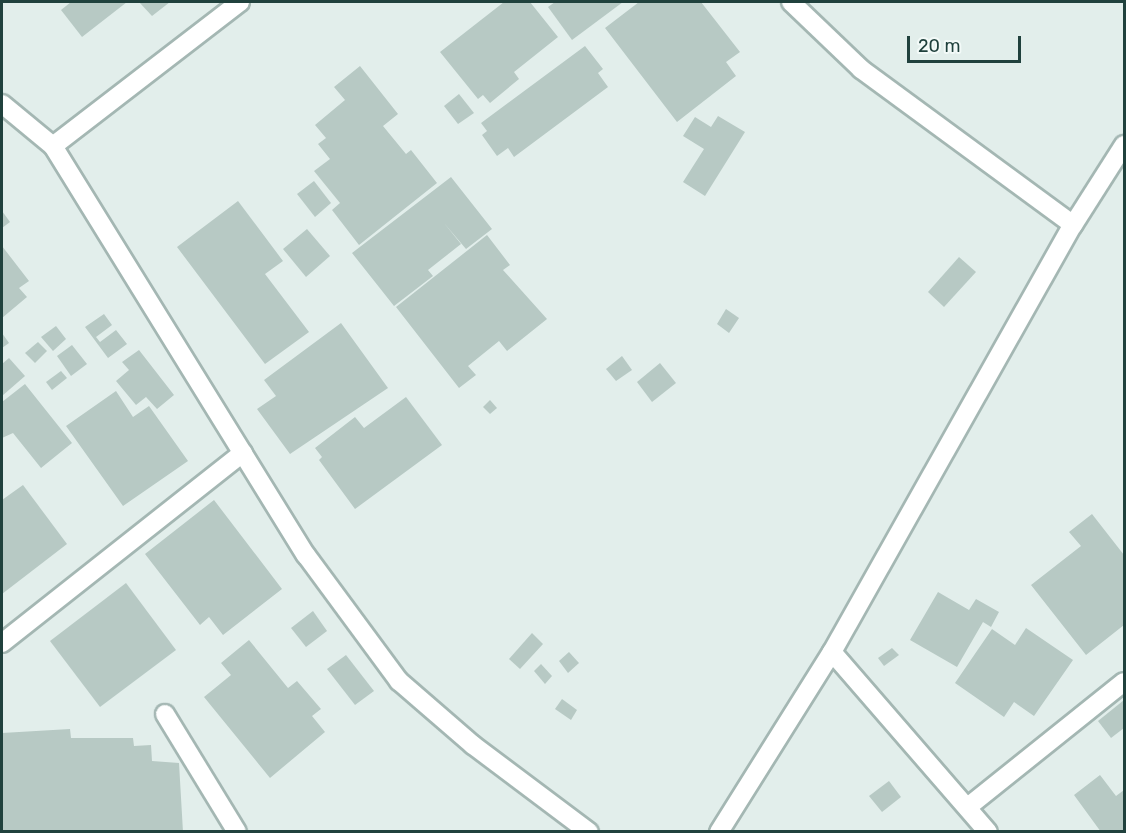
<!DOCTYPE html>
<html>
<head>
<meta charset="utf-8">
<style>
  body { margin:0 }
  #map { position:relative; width:1126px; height:833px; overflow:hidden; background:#e2eeeb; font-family:Rubik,sans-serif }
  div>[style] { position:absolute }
  .building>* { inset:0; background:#b7c9c4 }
  .roads { filter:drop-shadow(2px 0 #a4b7b3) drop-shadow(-2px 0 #a4b7b3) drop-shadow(0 2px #a4b7b3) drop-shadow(0 -2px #a4b7b3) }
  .minor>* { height:18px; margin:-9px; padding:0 9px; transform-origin:9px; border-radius:9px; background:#fff }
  span { translate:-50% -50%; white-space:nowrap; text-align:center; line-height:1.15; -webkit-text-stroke:6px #f3faf8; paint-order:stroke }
  .frame { position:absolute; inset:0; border:3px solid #20413d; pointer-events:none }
  .scale { position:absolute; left:907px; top:36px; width:114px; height:27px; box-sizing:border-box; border:3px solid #20413d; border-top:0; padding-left:8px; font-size:18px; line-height:21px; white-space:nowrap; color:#20413d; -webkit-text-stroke:4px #f3faf8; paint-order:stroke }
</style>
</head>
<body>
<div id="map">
  <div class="building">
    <div style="clip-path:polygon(71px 2px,127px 2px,82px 37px,61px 10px)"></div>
    <div style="clip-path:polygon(139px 2px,170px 2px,152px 16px)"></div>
    <div style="clip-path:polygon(504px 2px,530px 2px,558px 37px,514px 72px,519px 79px,490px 103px,483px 95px,478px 99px,440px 52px)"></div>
    <div style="clip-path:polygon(555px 2px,623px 2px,572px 40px,548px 7px)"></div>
    <div style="clip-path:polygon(639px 2px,701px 2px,740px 52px,726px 62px,736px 76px,677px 122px,605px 28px)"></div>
    <div style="clip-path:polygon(585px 46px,603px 69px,598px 73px,608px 87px,514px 157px,508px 148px,497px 156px,482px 135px,487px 131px,481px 123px)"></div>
    <div style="clip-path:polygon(360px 66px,398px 114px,383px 126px,406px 154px,411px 150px,437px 183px,359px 245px,332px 210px,340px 203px,314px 171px,330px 159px,318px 144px,326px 138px,315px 125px,345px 100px,334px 87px)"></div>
    <div style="clip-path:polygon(459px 94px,474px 113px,458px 124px,444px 106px)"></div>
    <div style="clip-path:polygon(718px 116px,745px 132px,705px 196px,683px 182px,704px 149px,683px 136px,695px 117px,711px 127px)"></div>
    <div style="clip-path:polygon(451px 177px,492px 229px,466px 249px,444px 223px,461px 244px,428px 270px,433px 276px,394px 306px,352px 253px)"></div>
    <div style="clip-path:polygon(314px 181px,331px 203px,315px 217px,297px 194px)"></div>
    <div style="clip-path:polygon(238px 201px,283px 261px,265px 274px,309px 332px,265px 364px,177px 247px)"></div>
    <div style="clip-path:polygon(2px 211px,10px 222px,2px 228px)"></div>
    <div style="clip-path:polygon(307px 229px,330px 256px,306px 277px,283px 249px)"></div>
    <div style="clip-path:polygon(487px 235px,510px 265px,503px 270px,547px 319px,507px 351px,499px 341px,468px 366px,476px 375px,459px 388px,396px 307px)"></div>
    <div style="clip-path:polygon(2px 246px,29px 281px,19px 288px,27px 297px,2px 318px)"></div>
    <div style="clip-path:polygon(959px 257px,976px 272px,944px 307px,928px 292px)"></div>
    <div style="clip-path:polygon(726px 309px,739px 318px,729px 333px,717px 324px)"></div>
    <div style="clip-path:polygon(104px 314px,112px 325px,96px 337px,100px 342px,116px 330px,127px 344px,108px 358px,85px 327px)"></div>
    <div style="clip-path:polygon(341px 323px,388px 388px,290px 454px,257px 409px,276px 396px,264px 380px)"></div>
    <div style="clip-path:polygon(56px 326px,66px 339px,53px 351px,41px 337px)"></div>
    <div style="clip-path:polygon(2px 333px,9px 343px,2px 348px)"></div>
    <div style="clip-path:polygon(38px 342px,47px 351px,35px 363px,25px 353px)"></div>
    <div style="clip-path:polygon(72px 345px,87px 364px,71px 376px,57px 356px)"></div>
    <div style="clip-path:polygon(139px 350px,174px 395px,157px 409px,146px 397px,136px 405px,116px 381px,129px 370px,122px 362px)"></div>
    <div style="clip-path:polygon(622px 356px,632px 370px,616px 381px,606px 369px)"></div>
    <div style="clip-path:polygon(9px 358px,25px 376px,2px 396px,2px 364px)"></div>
    <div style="clip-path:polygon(660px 363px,676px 383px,652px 402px,637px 382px)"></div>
    <div style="clip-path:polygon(61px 371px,67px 378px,52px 390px,46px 382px)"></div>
    <div style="clip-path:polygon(25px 384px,72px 443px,41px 468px,13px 433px,2px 438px,2px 402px)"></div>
    <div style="clip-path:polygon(116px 391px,133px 417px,149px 406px,188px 461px,123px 506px,66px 426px)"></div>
    <div style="clip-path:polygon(406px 397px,442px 445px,355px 509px,319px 460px,322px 457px,315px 448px,355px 417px,364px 428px)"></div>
    <div style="clip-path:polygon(490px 400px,497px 408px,490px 414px,483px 407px)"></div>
    <div style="clip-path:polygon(23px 485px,67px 544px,2px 594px,2px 500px)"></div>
    <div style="clip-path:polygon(214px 500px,282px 589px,223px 635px,209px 617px,200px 625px,145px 554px)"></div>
    <div style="clip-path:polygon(1092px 514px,1124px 555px,1124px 625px,1086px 655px,1031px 585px,1081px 546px,1069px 532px)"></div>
    <div style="clip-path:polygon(126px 583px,176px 650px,100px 707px,50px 641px)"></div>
    <div style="clip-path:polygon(938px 592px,969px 610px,976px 599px,999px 612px,991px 627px,983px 622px,957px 667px,910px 640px)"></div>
    <div style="clip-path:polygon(313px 611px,327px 631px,306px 647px,291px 628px)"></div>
    <div style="clip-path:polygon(1026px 628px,1073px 660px,1034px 716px,1014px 702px,1004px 717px,955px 683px,992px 629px,1015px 645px)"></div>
    <div style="clip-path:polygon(532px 633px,543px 644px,520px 669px,509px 659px)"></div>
    <div style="clip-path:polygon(249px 640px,288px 688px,297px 681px,321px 709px,312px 716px,325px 732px,270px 778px,204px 697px,231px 675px,221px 663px)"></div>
    <div style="clip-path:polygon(892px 648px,899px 655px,884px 666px,878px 658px)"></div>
    <div style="clip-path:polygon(569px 652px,579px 663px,568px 673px,559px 661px)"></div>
    <div style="clip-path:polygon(346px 655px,374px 691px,355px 705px,327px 669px)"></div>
    <div style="clip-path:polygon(541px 664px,552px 676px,545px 684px,534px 671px)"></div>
    <div style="clip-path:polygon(562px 699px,577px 710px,571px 720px,555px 709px)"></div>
    <div style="clip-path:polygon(1124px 700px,1124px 728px,1111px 738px,1098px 721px)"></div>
    <div style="clip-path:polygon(70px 729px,71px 738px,133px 738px,134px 746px,151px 745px,152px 761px,179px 763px,183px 832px,2px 832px,2px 733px)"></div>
    <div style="clip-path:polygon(1100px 775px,1116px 796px,1124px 790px,1124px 832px,1101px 832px,1074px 795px)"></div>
    <div style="clip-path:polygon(889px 781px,901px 797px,882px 812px,869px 796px)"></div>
  </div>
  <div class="roads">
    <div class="minor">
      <div style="left:791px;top:2px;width:97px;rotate:43.7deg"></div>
      <div style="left:861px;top:69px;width:263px;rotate:36.3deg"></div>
      <div style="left:2px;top:104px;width:66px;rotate:39.5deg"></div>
      <div style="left:53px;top:146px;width:481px;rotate:58.3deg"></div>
      <div style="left:306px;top:555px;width:157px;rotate:53.6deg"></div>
      <div style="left:399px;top:681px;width:98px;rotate:40.9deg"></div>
      <div style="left:473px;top:745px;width:145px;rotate:36.9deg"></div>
      <div style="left:53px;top:146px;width:236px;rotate:-37.6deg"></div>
      <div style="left:2px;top:643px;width:307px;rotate:-38.3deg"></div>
      <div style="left:832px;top:652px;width:238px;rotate:49.1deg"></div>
      <div style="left:165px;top:714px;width:138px;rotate:58.6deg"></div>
      <div style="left:969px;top:806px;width:198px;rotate:-38.7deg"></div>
      <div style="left:719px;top:832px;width:213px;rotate:-57.9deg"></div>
      <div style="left:832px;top:652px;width:490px;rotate:-60.6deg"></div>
      <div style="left:1073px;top:225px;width:95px;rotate:-57.5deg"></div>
    </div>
  </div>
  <div class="frame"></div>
  <div class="scale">20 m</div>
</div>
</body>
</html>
